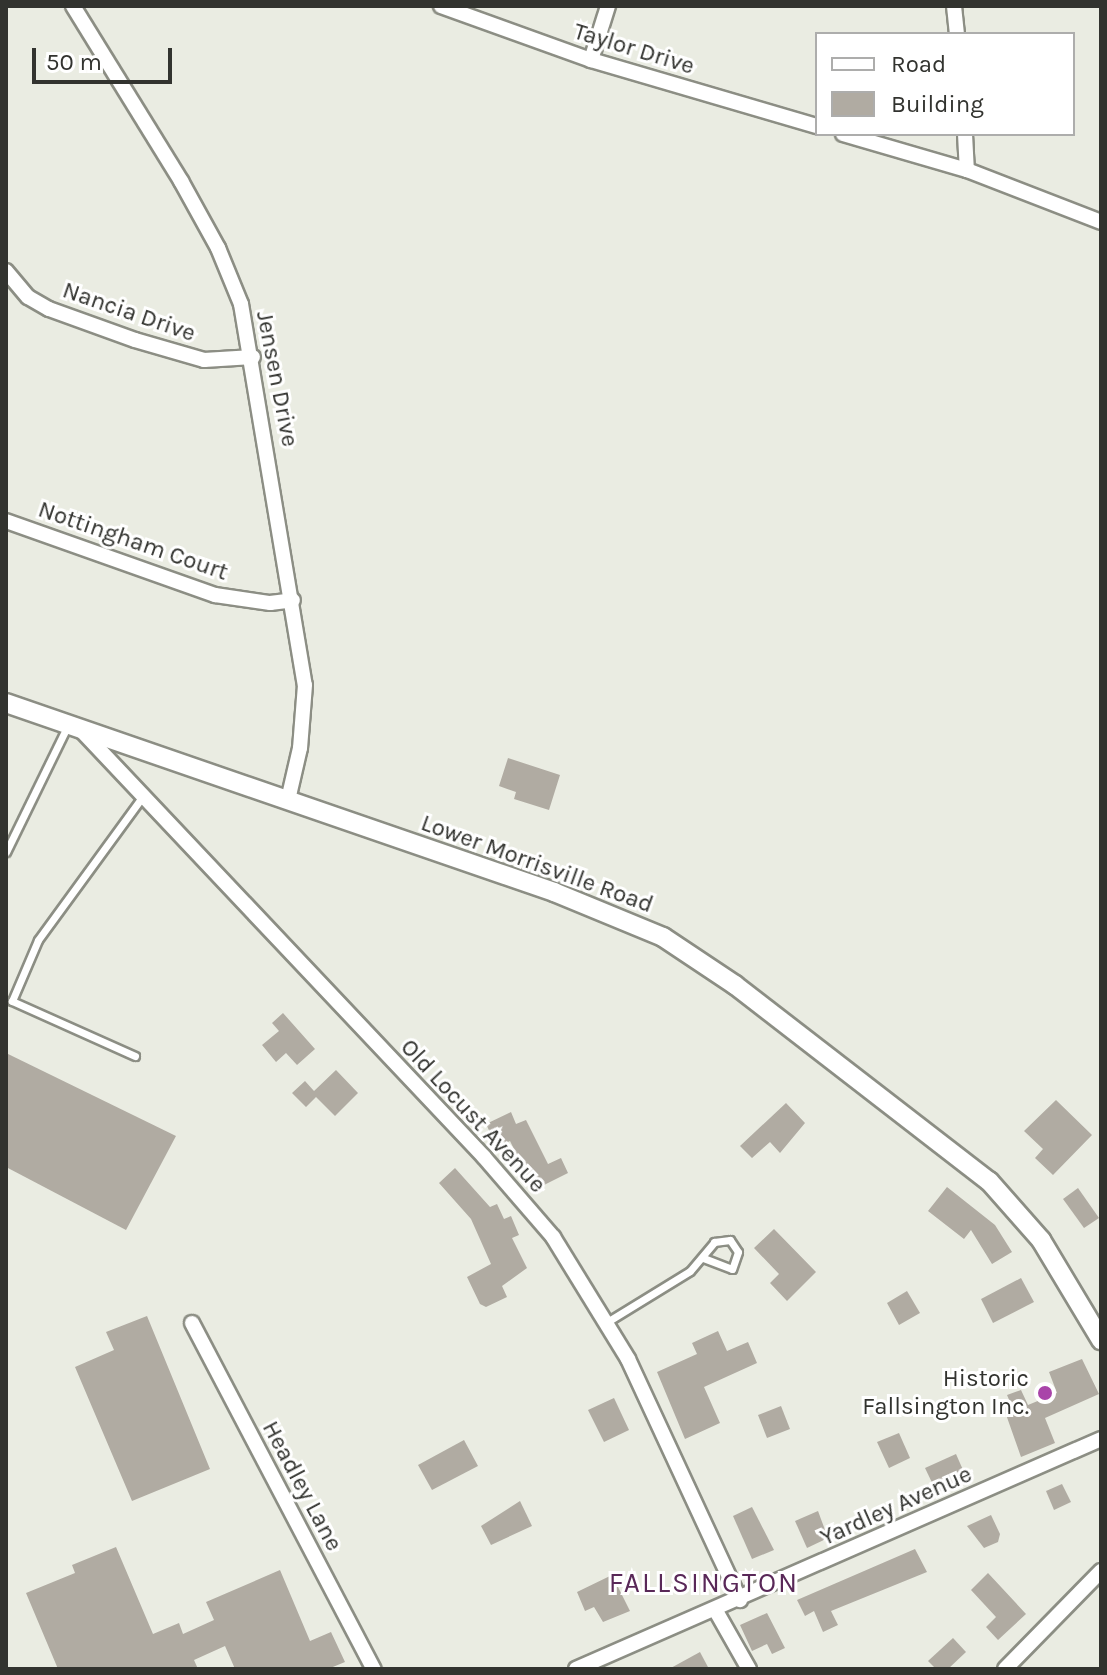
<!DOCTYPE html>
<html>
<head>
<meta charset="utf-8">
<style>
  body { margin:0 }
  #map { position:relative; width:1107px; height:1675px; overflow:hidden; background:#eaece2; font-family:Karla,sans-serif }
  div>[style] { position:absolute }
  .building>* { inset:0; background:#b0aba2 }
  .roads { filter:drop-shadow(2px 0 #8c8e84) drop-shadow(-2px 0 #8c8e84) drop-shadow(0 2px #8c8e84) drop-shadow(0 -2px #8c8e84) }
  .service>* { height:7px; margin:-3.5px; padding:0 3.5px; transform-origin:3.5px; border-radius:3.5px; background:#fff }
  .minor>* { height:14px; margin:-7px; padding:0 7px; transform-origin:7px; border-radius:7px; background:#fff }
  .tertiary>* { height:18px; margin:-9px; padding:0 9px; transform-origin:9px; border-radius:9px; background:#fff }
  .dots>* { width:22px; height:22px; translate:-50% -50%; box-sizing:border-box; border:4px solid #fff; border-radius:50% }
  span { translate:-50% -50%; white-space:nowrap; text-align:center; line-height:1.15; -webkit-text-stroke:6px #fff; paint-order:stroke }
  .street-label { font-size:24px; color:#32332f }
  .poi-label { font-size:24px; color:#32332f }
  .right { translate:-100% -50%; text-align:right }
  .quarter-label { font-size:28px; color:#592858; letter-spacing:2px }
  .frame { position:absolute; inset:0; border:8px solid #32332f; pointer-events:none }
  .legend { position:absolute; left:815px; top:32px; width:260px; height:104px; box-sizing:border-box; background:#fff; border:2px solid #adadac; margin:0; padding:10px 14px; list-style:none; font-size:24px; color:#32332f }
  .legend li { display:flex; align-items:center; gap:16px; height:40px }
  .legend b { width:40px; border:2px solid #adadac }
  .scale { position:absolute; left:32px; top:48px; width:140px; height:36px; box-sizing:border-box; border:4px solid #32332f; border-top:0; padding-left:10px; font-size:24px; line-height:28px; white-space:nowrap; color:#32332f; -webkit-text-stroke:6px #fff; paint-order:stroke }
</style>
</head>
<body>
<div id="map">
  <div class="building">
    <div style="clip-path:polygon(508px 758px,560px 775px,549px 810px,514px 799px,516px 792px,499px 786px)"></div>
    <div style="clip-path:polygon(283px 1013px,315px 1049px,297px 1065px,286px 1053px,276px 1062px,262px 1045px,279px 1031px,272px 1023px)"></div>
    <div style="clip-path:polygon(6px 1053px,176px 1136px,126px 1230px,6px 1167px)"></div>
    <div style="clip-path:polygon(336px 1070px,358px 1093px,335px 1116px,316px 1097px,306px 1107px,292px 1093px,305px 1081px,314px 1091px)"></div>
    <div style="clip-path:polygon(1056px 1100px,1092px 1135px,1053px 1175px,1035px 1158px,1043px 1149px,1024px 1131px)"></div>
    <div style="clip-path:polygon(786px 1103px,805px 1123px,780px 1153px,770px 1142px,752px 1158px,740px 1146px)"></div>
    <div style="clip-path:polygon(511px 1112px,516px 1124px,526px 1120px,548px 1164px,561px 1158px,568px 1173px,534px 1190px,510px 1141px,497px 1147px,486px 1124px)"></div>
    <div style="clip-path:polygon(455px 1168px,490px 1207px,497px 1204px,504px 1219px,511px 1216px,519px 1235px,512px 1238px,527px 1268px,502px 1286px,507px 1297px,486px 1307px,480px 1304px,467px 1277px,491px 1264px,471px 1219px,439px 1183px)"></div>
    <div style="clip-path:polygon(947px 1187px,995px 1225px,1012px 1252px,992px 1264px,971px 1230px,964px 1239px,928px 1211px)"></div>
    <div style="clip-path:polygon(1078px 1188px,1099px 1218px,1084px 1228px,1063px 1199px)"></div>
    <div style="clip-path:polygon(774px 1229px,816px 1272px,787px 1301px,770px 1283px,779px 1274px,754px 1248px)"></div>
    <div style="clip-path:polygon(1021px 1278px,1034px 1302px,993px 1323px,981px 1299px)"></div>
    <div style="clip-path:polygon(907px 1291px,920px 1313px,899px 1325px,887px 1303px)"></div>
    <div style="clip-path:polygon(147px 1316px,210px 1469px,132px 1501px,75px 1367px,114px 1350px,106px 1332px)"></div>
    <div style="clip-path:polygon(718px 1331px,727px 1351px,748px 1342px,757px 1363px,704px 1387px,720px 1423px,685px 1439px,657px 1372px,697px 1354px,692px 1343px)"></div>
    <div style="clip-path:polygon(1082px 1359px,1099px 1394px,1045px 1418px,1055px 1443px,1021px 1457px,1003px 1406px,1010px 1402px,1007px 1395px,1021px 1390px,1028px 1405px,1057px 1393px,1049px 1372px)"></div>
    <div style="clip-path:polygon(614px 1398px,629px 1430px,604px 1442px,588px 1410px)"></div>
    <div style="clip-path:polygon(781px 1406px,790px 1429px,767px 1438px,758px 1415px)"></div>
    <div style="clip-path:polygon(899px 1433px,910px 1458px,889px 1468px,877px 1442px)"></div>
    <div style="clip-path:polygon(464px 1440px,478px 1466px,432px 1490px,418px 1465px)"></div>
    <div style="clip-path:polygon(956px 1454px,967px 1479px,937px 1493px,925px 1468px)"></div>
    <div style="clip-path:polygon(1062px 1484px,1071px 1502px,1054px 1510px,1046px 1491px)"></div>
    <div style="clip-path:polygon(520px 1501px,532px 1526px,491px 1545px,481px 1526px)"></div>
    <div style="clip-path:polygon(752px 1507px,774px 1550px,752px 1559px,733px 1516px)"></div>
    <div style="clip-path:polygon(818px 1511px,828px 1538px,807px 1548px,795px 1521px)"></div>
    <div style="clip-path:polygon(991px 1515px,1000px 1534px,998px 1542px,984px 1548px,967px 1526px)"></div>
    <div style="clip-path:polygon(116px 1547px,153px 1634px,179px 1623px,183px 1634px,214px 1620px,206px 1602px,280px 1570px,310px 1641px,331px 1632px,345px 1662px,328px 1669px,235px 1669px,225px 1646px,194px 1660px,198px 1669px,58px 1669px,26px 1593px,75px 1573px,72px 1565px)"></div>
    <div style="clip-path:polygon(915px 1549px,927px 1572px,831px 1611px,838px 1625px,823px 1632px,814px 1611px,805px 1616px,797px 1600px)"></div>
    <div style="clip-path:polygon(988px 1573px,1026px 1614px,998px 1640px,986px 1627px,996px 1617px,971px 1590px)"></div>
    <div style="clip-path:polygon(612px 1575px,630px 1611px,603px 1622px,594px 1607px,585px 1611px,577px 1592px)"></div>
    <div style="clip-path:polygon(767px 1613px,785px 1648px,772px 1654px,767px 1644px,752px 1651px,740px 1625px)"></div>
    <div style="clip-path:polygon(953px 1638px,966px 1652px,948px 1669px,936px 1669px,928px 1661px)"></div>
    <div style="clip-path:polygon(700px 1652px,709px 1669px,669px 1669px)"></div>
  </div>
  <div class="roads">
    <div class="service">
      <div style="left:6px;top:852px;width:139px;rotate:-64deg"></div>
      <div style="left:135px;top:1056px;width:135px;rotate:-155.9deg"></div>
      <div style="left:12px;top:1001px;width:66px;rotate:-66.9deg"></div>
      <div style="left:38px;top:940px;width:178px;rotate:-53.9deg"></div>
      <div style="left:607px;top:1322px;width:97px;rotate:-31.6deg"></div>
      <div style="left:690px;top:1271px;width:38px;rotate:-50deg"></div>
      <div style="left:714px;top:1242px;width:16px;rotate:-7deg"></div>
      <div style="left:730px;top:1240px;width:14px;rotate:56deg"></div>
      <div style="left:738px;top:1252px;width:18px;rotate:109deg"></div>
      <div style="left:732px;top:1269px;width:31px;rotate:-159deg"></div>
    </div>
    <div class="minor">
      <div style="left:73px;top:6px;width:206px;rotate:58.3deg"></div>
      <div style="left:181px;top:181px;width:77px;rotate:61.1deg"></div>
      <div style="left:218px;top:248px;width:61px;rotate:67.7deg"></div>
      <div style="left:241px;top:304px;width:386px;rotate:80.5deg"></div>
      <div style="left:305px;top:685px;width:63px;rotate:94.5deg"></div>
      <div style="left:300px;top:748px;width:53px;rotate:103deg"></div>
      <div style="left:441px;top:6px;width:159px;rotate:19.8deg"></div>
      <div style="left:591px;top:60px;width:235px;rotate:16.3deg"></div>
      <div style="left:954px;top:6px;width:28px;rotate:84deg"></div>
      <div style="left:591px;top:60px;width:57px;rotate:-72.5deg"></div>
      <div style="left:843px;top:134px;width:129px;rotate:16.2deg"></div>
      <div style="left:967px;top:170px;width:144px;rotate:21.2deg"></div>
      <div style="left:965px;top:134px;width:36px;rotate:87deg"></div>
      <div style="left:6px;top:271px;width:34px;rotate:50deg"></div>
      <div style="left:28px;top:297px;width:24px;rotate:30deg"></div>
      <div style="left:49px;top:309px;width:91px;rotate:19.8deg"></div>
      <div style="left:135px;top:340px;width:72px;rotate:16.2deg"></div>
      <div style="left:204px;top:360px;width:49px;rotate:-3.5deg"></div>
      <div style="left:6px;top:521px;width:222px;rotate:19.5deg"></div>
      <div style="left:215px;top:595px;width:56px;rotate:8.3deg"></div>
      <div style="left:270px;top:603px;width:23px;rotate:-7deg"></div>
      <div style="left:80px;top:729px;width:589px;rotate:46.65deg"></div>
      <div style="left:484px;top:1157px;width:106px;rotate:49.2deg"></div>
      <div style="left:553px;top:1237px;width:143px;rotate:58.4deg"></div>
      <div style="left:628px;top:1359px;width:266px;rotate:65.1deg"></div>
      <div style="left:192px;top:1323px;width:391px;rotate:62.3deg"></div>
      <div style="left:716px;top:1611px;width:67px;rotate:60.4deg"></div>
      <div style="left:576px;top:1669px;width:573px;rotate:-23.66deg"></div>
      <div style="left:1005px;top:1669px;width:137px;rotate:-45.6deg"></div>
    </div>
    <div class="tertiary">
      <div style="left:6px;top:703px;width:580px;rotate:19.03deg"></div>
      <div style="left:554px;top:892px;width:118px;rotate:22.4deg"></div>
      <div style="left:663px;top:937px;width:87px;rotate:33.7deg"></div>
      <div style="left:735px;top:985px;width:321px;rotate:37.7deg"></div>
      <div style="left:989px;top:1181px;width:79px;rotate:48.6deg"></div>
      <div style="left:1041px;top:1240px;width:117px;rotate:59deg"></div>
    </div>
  </div>
  <div class="dots">
    <div style="left:1045px;top:1393px;background:#a944a9"></div>
  </div>
  <div class="street-label">
    <span style="left:634px;top:49px;rotate:17deg">Taylor Drive</span>
    <span style="left:129px;top:312px;rotate:19deg">Nancia Drive</span>
    <span style="left:277px;top:379px;rotate:79deg">Jensen Drive</span>
    <span style="left:133px;top:541px;rotate:19deg">Nottingham Court</span>
    <span style="left:537px;top:864px;rotate:20deg">Lower Morrisville Road</span>
    <span style="left:473px;top:1116px;rotate:47deg">Old Locust Avenue</span>
    <span style="left:302px;top:1486px;rotate:62deg">Headley Lane</span>
    <span style="left:896px;top:1506px;rotate:-24deg">Yardley Avenue</span>
  </div>
  <div class="poi-label">
    <span class="right" style="left:1029px;top:1393px">Historic<br>Fallsington Inc.</span>
  </div>
  <div class="quarter-label">
    <span style="left:704px;top:1583px">FALLSINGTON</span>
  </div>
  <div class="frame"></div>
  <ul class="legend">
  <li><b style="height:10px;background:#fff"></b>Road</li>
  <li><b style="height:22px;background:#b0aba2"></b>Building</li>
  </ul>
  <div class="scale">50 m</div>
</div>
</body>
</html>
